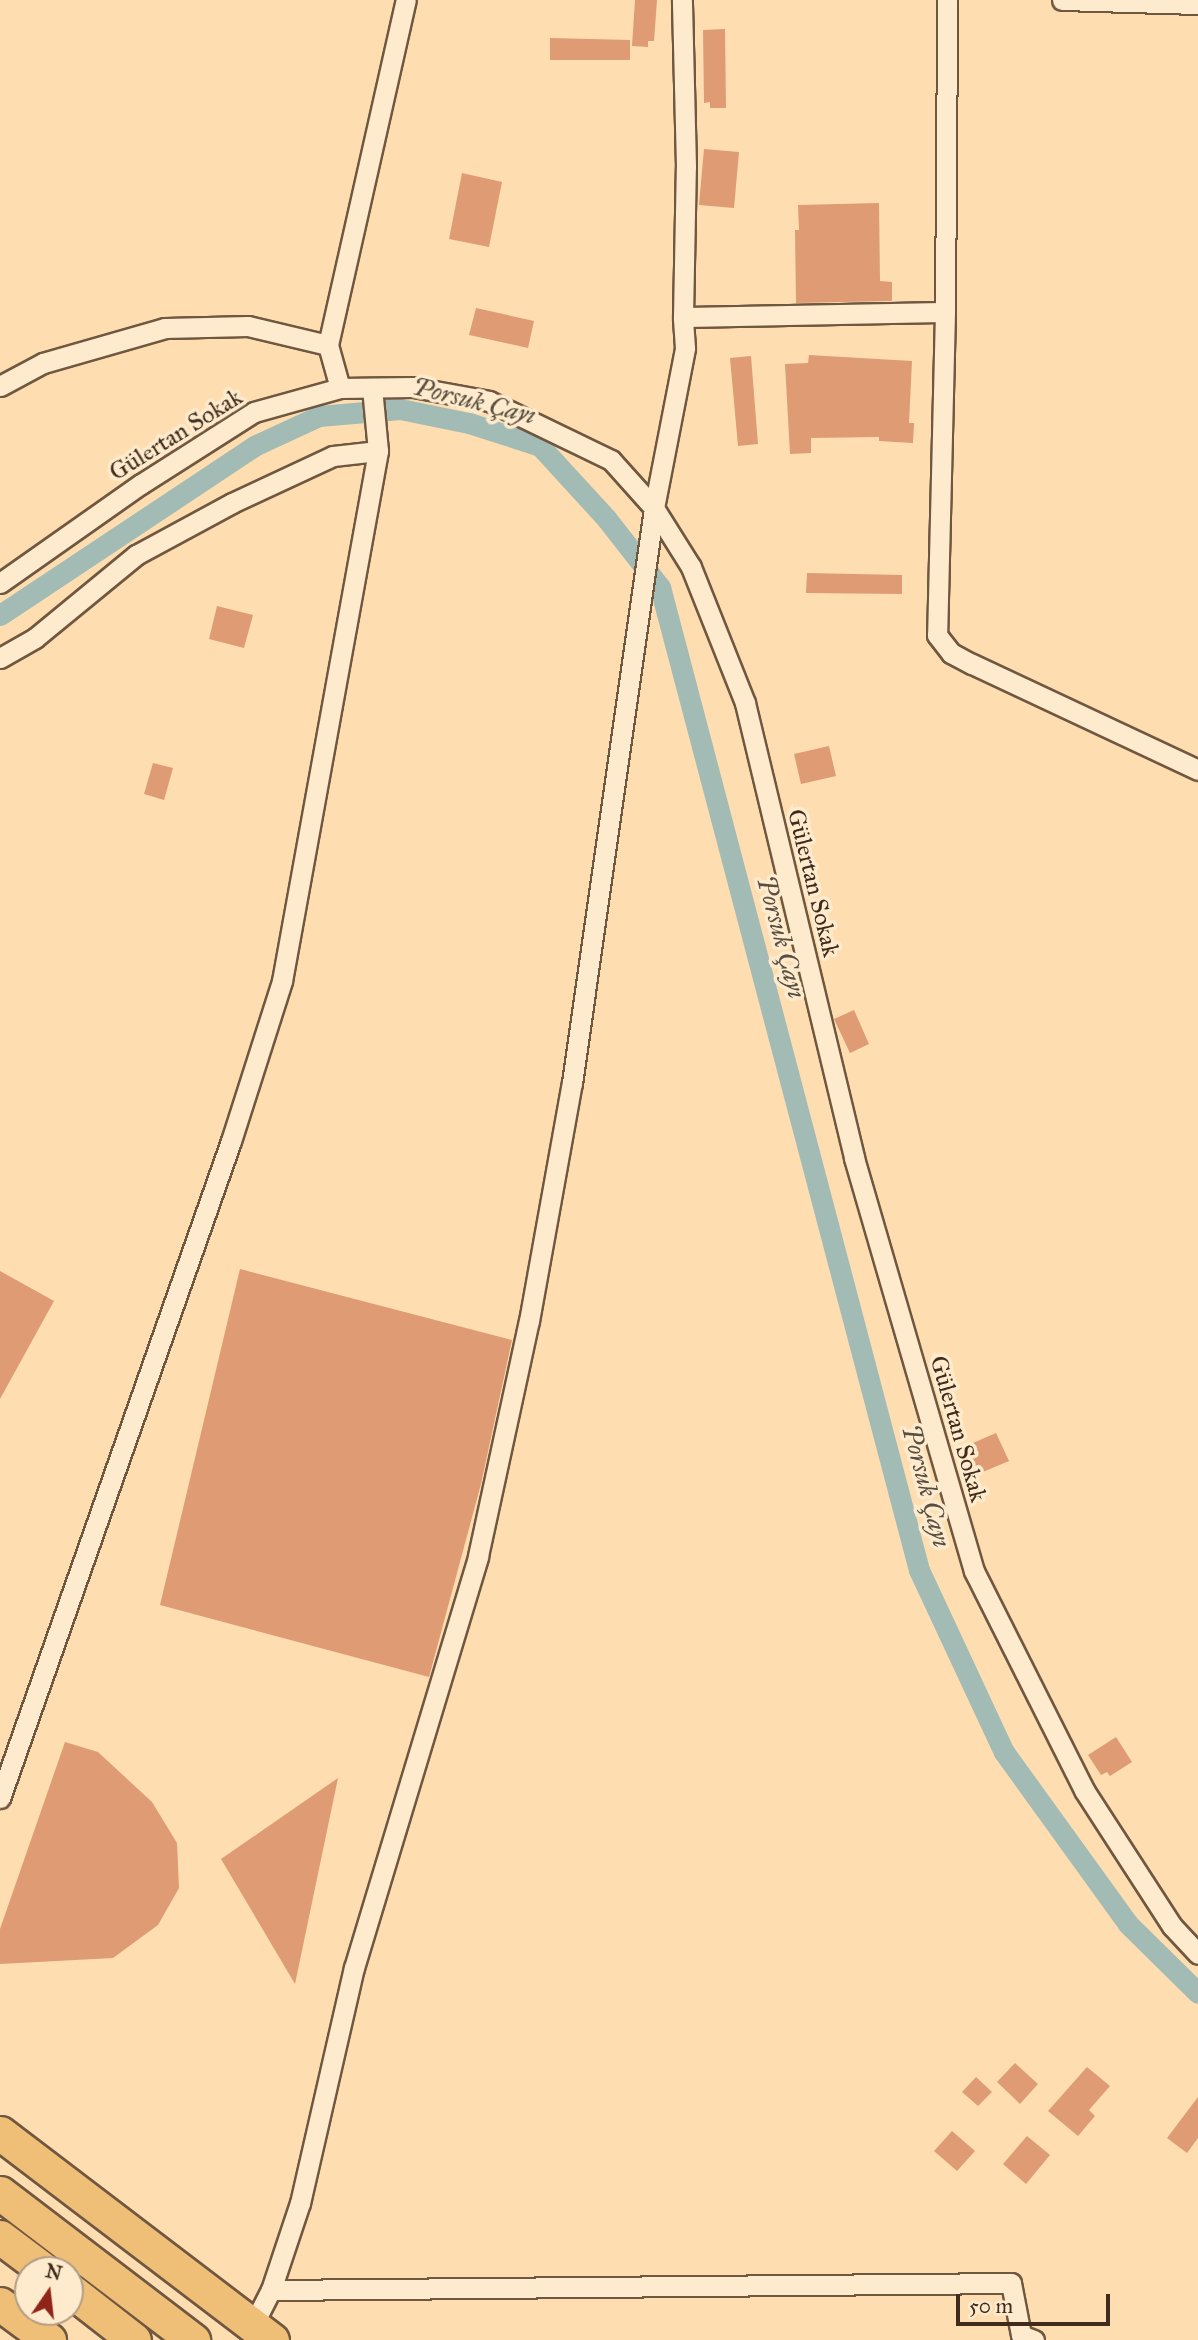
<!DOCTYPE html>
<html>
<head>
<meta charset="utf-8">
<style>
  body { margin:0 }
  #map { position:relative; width:1198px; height:2340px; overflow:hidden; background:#fedeb1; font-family:"IM FELL Great Primer",serif }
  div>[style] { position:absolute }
  .canal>* { height:21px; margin:-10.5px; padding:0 10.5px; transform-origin:10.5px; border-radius:10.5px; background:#a2bbb4 }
  .building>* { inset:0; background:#de9b74 }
  .roads { filter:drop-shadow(2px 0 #705740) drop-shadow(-2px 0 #705740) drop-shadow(0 2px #705740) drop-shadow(0 -2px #705740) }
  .minor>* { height:19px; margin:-9.5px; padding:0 9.5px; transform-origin:9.5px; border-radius:9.5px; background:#feeacc }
  .trunk>* { height:33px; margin:-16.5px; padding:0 16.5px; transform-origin:16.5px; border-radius:16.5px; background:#efbf78 }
  span { translate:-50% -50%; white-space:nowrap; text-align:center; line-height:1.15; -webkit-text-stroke:7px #feeacc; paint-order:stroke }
  .street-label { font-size:24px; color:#402a1b }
  .water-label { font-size:26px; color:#584e41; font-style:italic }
  .north { position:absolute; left:14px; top:2256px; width:70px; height:70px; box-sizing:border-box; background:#feeacc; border:2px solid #b29d85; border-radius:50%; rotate:14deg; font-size:19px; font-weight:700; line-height:28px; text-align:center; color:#402a1b }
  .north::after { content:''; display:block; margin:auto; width:24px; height:32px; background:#8f2418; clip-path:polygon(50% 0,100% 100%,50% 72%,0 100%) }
  .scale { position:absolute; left:956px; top:2294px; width:154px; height:32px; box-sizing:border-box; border:4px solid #402a1b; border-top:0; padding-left:9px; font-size:21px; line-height:24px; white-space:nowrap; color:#402a1b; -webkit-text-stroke:5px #feeacc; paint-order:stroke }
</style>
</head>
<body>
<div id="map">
  <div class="canal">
    <div style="left:0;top:615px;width:305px;rotate:-33.6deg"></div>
    <div style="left:254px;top:446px;width:72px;rotate:-24.8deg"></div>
    <div style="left:319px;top:416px;width:81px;rotate:-4.9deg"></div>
    <div style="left:400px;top:409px;width:70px;rotate:11.5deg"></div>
    <div style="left:469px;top:423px;width:75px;rotate:17.9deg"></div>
    <div style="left:540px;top:446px;width:98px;rotate:47.5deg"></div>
    <div style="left:606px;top:518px;width:88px;rotate:52deg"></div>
    <div style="left:660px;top:587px;width:1017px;rotate:75.24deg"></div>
    <div style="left:919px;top:1570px;width:201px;rotate:65deg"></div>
    <div style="left:1004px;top:1752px;width:212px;rotate:54.2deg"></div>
    <div style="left:1128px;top:1924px;width:98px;rotate:44.6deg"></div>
  </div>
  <div class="building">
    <div style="clip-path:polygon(635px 0,657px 0,654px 41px,648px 41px,648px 47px,632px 46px)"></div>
    <div style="clip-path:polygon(725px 29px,726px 108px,710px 108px,710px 102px,704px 103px,703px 30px)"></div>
    <div style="clip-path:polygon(550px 38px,630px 40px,630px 60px,550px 60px)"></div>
    <div style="clip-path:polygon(704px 149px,739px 152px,734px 208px,699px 205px)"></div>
    <div style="clip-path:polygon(462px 173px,502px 182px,489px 247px,449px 239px)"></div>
    <div style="clip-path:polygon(879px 203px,880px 281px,892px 282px,892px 301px,796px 303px,795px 230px,799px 230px,798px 205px)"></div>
    <div style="clip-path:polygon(476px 308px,534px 321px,528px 348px,469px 335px)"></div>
    <div style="clip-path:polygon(809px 355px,912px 361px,909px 423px,914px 423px,913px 443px,879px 441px,879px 437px,811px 438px,811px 453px,790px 454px,785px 364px,808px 363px)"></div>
    <div style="clip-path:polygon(751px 356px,758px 444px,738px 446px,730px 358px)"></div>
    <div style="clip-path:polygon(807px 573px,902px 575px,902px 594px,806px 593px)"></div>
    <div style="clip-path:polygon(217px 606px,253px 615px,244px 648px,209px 639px)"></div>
    <div style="clip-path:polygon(829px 746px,836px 776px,801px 784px,794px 754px)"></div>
    <div style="clip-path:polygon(153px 763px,173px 768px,164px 800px,144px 794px)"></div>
    <div style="clip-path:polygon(854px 1010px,869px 1044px,850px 1053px,834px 1019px)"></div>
    <div style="clip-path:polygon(240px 1269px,512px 1340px,481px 1484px,429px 1677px,160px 1605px)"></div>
    <div style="clip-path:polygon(0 1271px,54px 1301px,0 1399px)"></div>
    <div style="clip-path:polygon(996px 1433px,1009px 1461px,978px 1474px,966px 1446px)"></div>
    <div style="clip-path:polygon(1116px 1737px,1132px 1762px,1110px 1776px,1107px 1772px,1101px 1775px,1088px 1755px)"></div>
    <div style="clip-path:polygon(65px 1742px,98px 1752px,152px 1802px,177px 1843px,179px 1888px,158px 1925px,113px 1958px,0 1964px,0 1929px)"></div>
    <div style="clip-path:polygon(338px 1778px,295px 1984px,221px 1859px)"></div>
    <div style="clip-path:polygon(1015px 2063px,1038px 2084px,1020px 2104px,997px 2082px)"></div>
    <div style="clip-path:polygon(1087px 2067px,1110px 2086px,1089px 2110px,1095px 2116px,1078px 2136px,1048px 2111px)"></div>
    <div style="clip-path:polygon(976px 2077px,992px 2092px,978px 2106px,962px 2092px)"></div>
    <div style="clip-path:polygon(1198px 2097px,1198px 2138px,1187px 2153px,1167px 2138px)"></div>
    <div style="clip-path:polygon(952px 2131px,975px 2151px,957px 2171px,934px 2151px)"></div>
    <div style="clip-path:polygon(1027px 2136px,1050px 2155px,1026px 2184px,1003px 2164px)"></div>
  </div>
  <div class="roads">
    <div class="minor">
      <div style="left:1062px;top:0;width:136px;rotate:1.7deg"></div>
      <div style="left:945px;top:312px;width:312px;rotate:-89.6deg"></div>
      <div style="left:683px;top:317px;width:262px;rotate:-1.1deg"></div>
      <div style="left:945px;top:312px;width:323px;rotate:91.4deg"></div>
      <div style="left:937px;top:635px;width:23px;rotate:52deg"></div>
      <div style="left:951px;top:653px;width:24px;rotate:28deg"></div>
      <div style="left:972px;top:664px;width:250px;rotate:25.1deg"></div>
      <div style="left:0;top:386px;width:49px;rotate:-28.1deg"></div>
      <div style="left:43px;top:363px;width:127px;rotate:-16deg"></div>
      <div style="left:165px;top:328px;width:83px;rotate:-1.4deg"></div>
      <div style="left:248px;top:326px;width:82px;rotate:13.4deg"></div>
      <div style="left:340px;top:388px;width:45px;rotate:-105.6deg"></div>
      <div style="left:328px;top:345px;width:354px;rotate:-77.3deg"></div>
      <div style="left:0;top:583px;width:172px;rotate:-35.1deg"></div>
      <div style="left:141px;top:484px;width:134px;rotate:-32.5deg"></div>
      <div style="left:254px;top:412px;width:89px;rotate:-15.6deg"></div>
      <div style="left:340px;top:388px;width:73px;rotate:-0.8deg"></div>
      <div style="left:413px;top:387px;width:77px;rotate:10.4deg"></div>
      <div style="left:489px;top:401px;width:136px;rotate:25.8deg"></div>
      <div style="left:611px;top:460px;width:64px;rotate:48.1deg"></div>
      <div style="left:654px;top:508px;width:70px;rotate:57.9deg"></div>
      <div style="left:691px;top:567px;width:146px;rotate:68.3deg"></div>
      <div style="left:745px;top:703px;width:468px;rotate:76.5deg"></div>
      <div style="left:854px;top:1158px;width:430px;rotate:73.8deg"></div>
      <div style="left:974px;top:1571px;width:245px;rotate:63.3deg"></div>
      <div style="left:1084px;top:1790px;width:162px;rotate:57.1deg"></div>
      <div style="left:1172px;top:1926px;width:38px;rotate:47deg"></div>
      <div style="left:0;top:658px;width:40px;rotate:-29.7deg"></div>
      <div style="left:35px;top:638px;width:131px;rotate:-39.4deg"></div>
      <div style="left:136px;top:555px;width:109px;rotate:-28.4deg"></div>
      <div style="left:232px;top:503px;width:111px;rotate:-25deg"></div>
      <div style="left:333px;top:456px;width:45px;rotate:-6.3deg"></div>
      <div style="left:0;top:1798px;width:696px;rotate:-70.63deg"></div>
      <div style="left:231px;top:1141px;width:168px;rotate:-72.3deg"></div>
      <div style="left:282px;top:981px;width:539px;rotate:-79.73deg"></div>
      <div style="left:378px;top:451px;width:63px;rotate:-95.4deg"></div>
      <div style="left:271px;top:2290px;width:740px;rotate:-0.54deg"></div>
      <div style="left:1011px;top:2283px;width:53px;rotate:79.1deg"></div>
      <div style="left:1021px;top:2335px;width:14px;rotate:21deg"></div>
      <div style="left:253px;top:2325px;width:39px;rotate:-63deg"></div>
      <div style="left:271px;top:2290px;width:92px;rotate:-71.6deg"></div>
      <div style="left:300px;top:2203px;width:241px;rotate:-77.1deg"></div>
      <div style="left:354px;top:1968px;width:430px;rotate:-73.2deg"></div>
      <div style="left:478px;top:1556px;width:240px;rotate:-77.8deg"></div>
      <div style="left:529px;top:1321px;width:242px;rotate:-79.8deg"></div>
      <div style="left:572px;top:1083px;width:581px;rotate:-81.88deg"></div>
      <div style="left:654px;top:508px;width:163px;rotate:-79deg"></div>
      <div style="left:685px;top:348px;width:31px;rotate:-94deg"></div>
      <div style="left:683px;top:317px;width:150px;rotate:-88.9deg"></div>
      <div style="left:686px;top:167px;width:167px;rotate:-91.4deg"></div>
    </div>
    <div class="trunk">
      <div style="left:0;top:2133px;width:342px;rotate:37.3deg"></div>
      <div style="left:0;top:2193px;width:243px;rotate:37.3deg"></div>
      <div style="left:0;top:2237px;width:55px;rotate:36.9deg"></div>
      <div style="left:70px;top:2290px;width:81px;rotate:38deg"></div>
      <div style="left:0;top:2304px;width:61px;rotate:36.3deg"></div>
    </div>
  </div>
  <div class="street-label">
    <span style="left:176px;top:435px;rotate:-32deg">Gülertan Sokak</span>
    <span style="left:813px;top:883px;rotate:76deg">Gülertan Sokak</span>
    <span style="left:958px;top:1429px;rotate:74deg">Gülertan Sokak</span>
  </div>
  <div class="water-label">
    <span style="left:474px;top:401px;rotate:14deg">Porsuk Çayı</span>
    <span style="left:781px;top:937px;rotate:75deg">Porsuk Çayı</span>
    <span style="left:926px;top:1486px;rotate:75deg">Porsuk Çayı</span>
  </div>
  <div class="north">N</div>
  <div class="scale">50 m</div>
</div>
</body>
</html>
